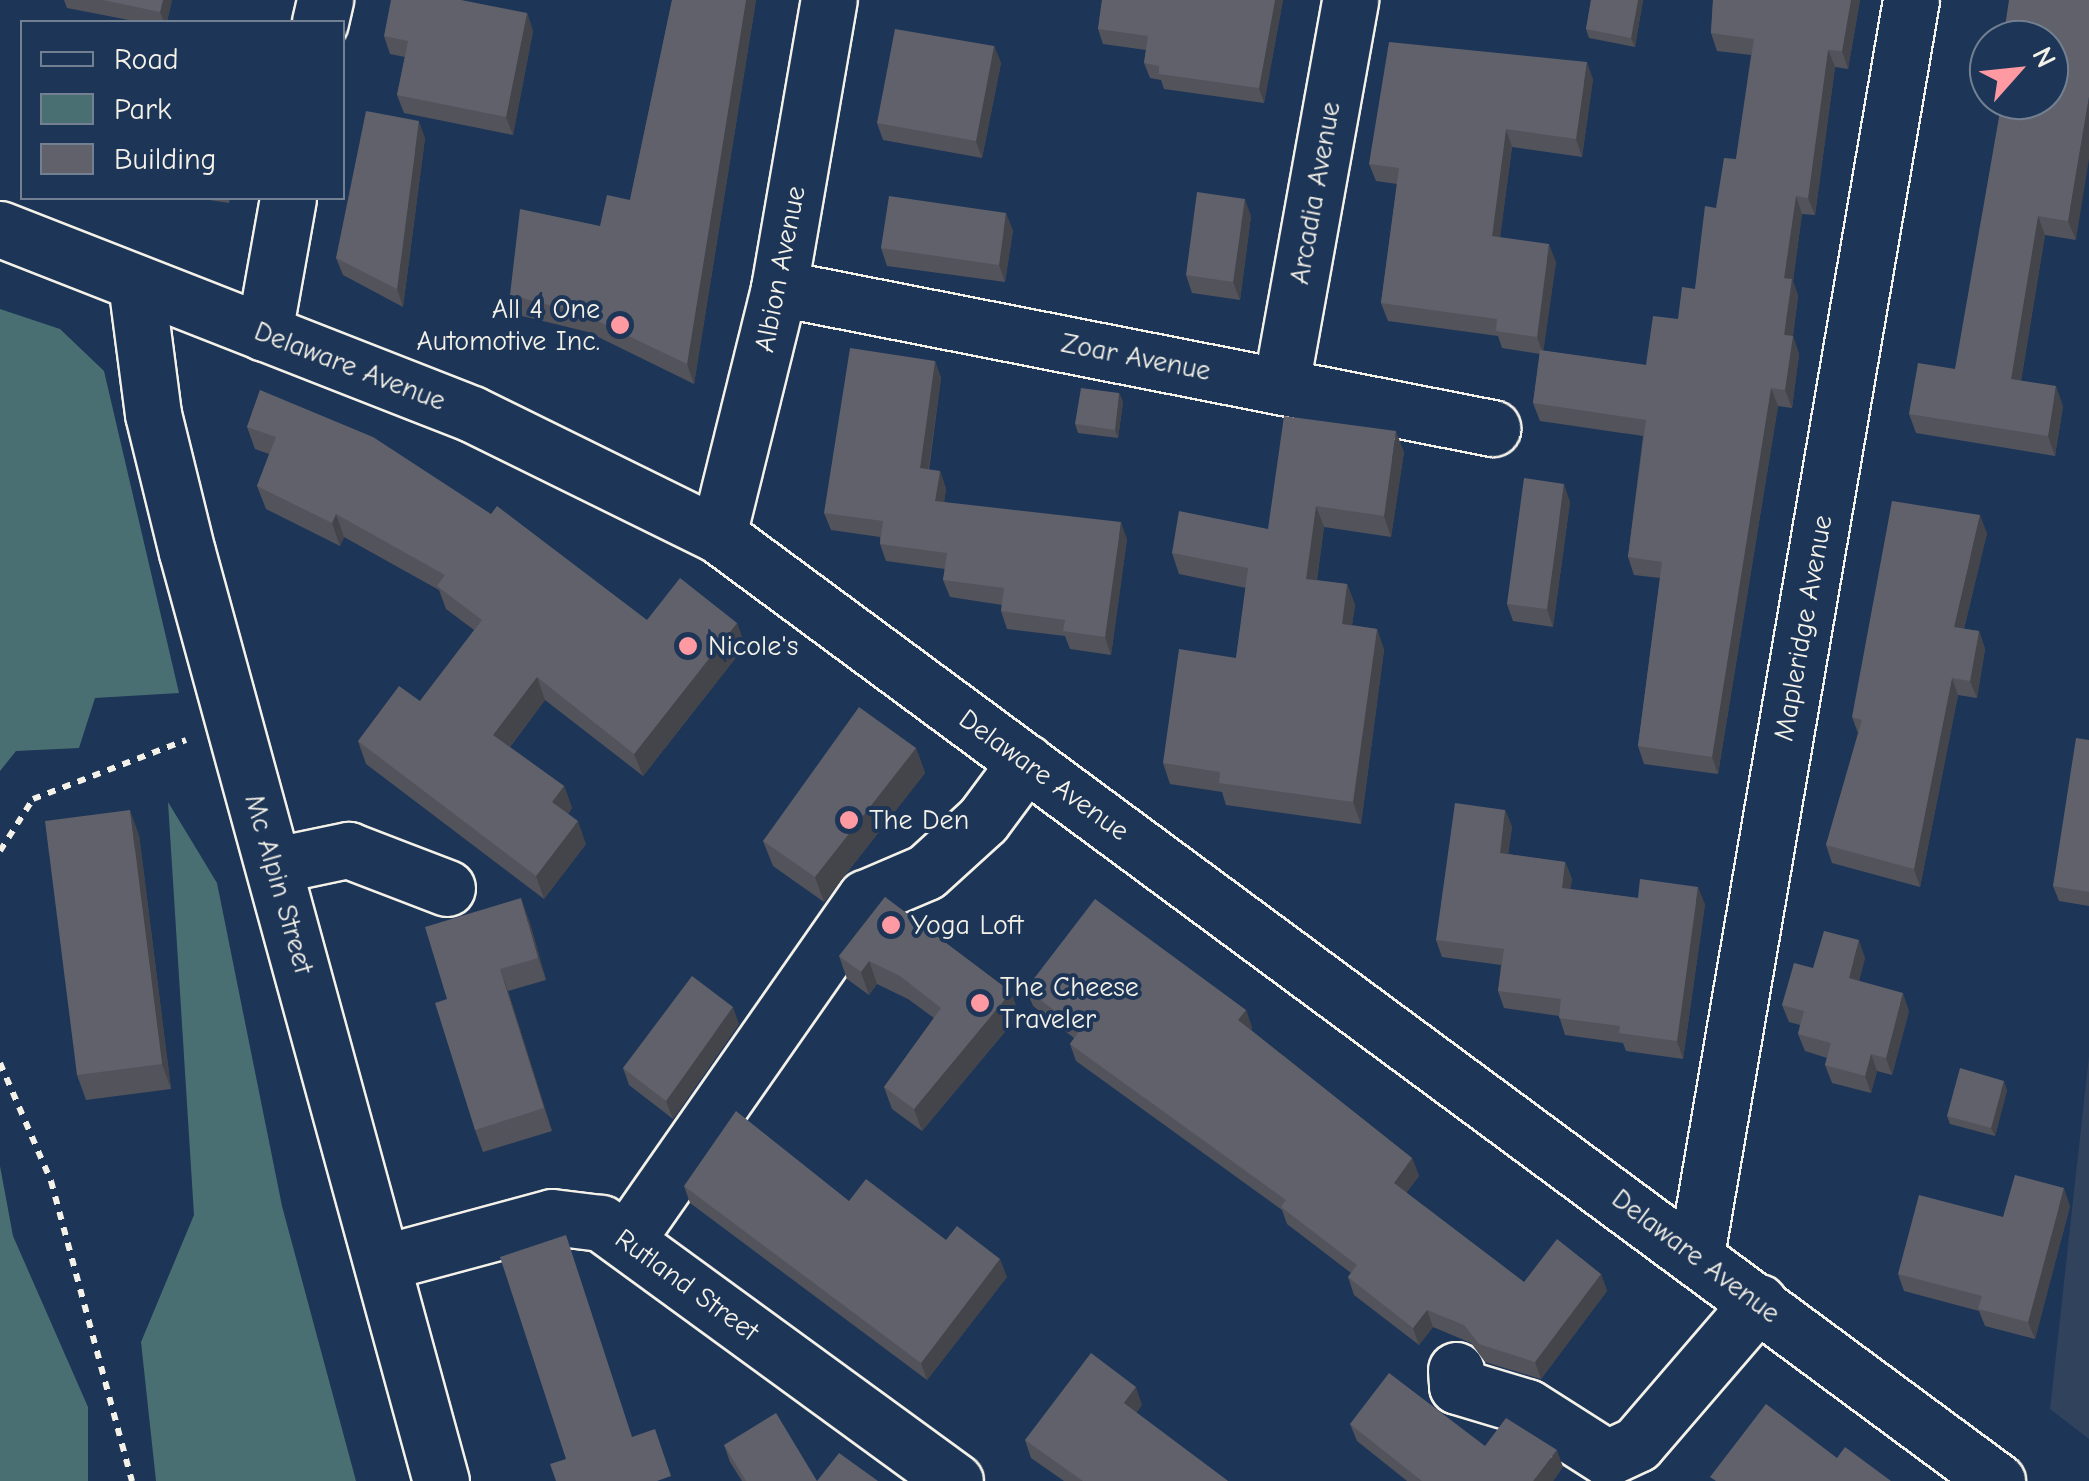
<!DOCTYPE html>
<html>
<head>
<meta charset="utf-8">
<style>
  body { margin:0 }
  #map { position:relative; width:2089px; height:1481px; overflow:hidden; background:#1d3557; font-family:"Comic Neue",sans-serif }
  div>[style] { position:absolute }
  .built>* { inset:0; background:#31425d }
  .green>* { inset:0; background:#496f72 }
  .path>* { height:6px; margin-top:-3px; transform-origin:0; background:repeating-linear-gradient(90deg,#f4f1e8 0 8px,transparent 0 16px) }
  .roads { filter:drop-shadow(2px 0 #f4f1e8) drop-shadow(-2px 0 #f4f1e8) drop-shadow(0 2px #f4f1e8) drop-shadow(0 -2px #f4f1e8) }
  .minor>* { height:55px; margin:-27.5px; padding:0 27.5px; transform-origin:27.5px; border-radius:27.5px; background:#1d3557 }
  .major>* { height:55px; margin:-27.5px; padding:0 27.5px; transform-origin:27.5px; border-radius:27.5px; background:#1d3557 }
  .wall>* { inset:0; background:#53535c }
  .shaded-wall>* { inset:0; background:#44444b }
  .building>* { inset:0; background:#61616b }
  .dots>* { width:28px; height:28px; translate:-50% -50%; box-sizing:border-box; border:5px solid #1d3557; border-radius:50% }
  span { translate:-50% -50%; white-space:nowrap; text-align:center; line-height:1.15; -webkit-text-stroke:8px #1d3557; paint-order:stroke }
  .street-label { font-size:28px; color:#f4f1e8 }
  .poi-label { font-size:28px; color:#f4f1e8 }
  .right { translate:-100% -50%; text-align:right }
  .left { translate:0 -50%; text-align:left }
  .legend { position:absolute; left:20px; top:20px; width:325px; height:180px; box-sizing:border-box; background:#1d3557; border:2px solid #738091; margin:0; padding:12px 18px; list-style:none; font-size:30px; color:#f4f1e8 }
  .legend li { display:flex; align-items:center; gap:20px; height:50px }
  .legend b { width:50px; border:2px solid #738091 }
  .north { position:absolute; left:1969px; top:20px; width:100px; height:100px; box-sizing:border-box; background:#1d3557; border:2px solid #738091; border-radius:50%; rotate:63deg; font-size:28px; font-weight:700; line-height:40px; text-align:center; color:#f4f1e8 }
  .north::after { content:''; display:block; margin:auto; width:35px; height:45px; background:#ff9aa2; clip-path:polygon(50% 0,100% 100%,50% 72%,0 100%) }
</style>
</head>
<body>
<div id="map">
  <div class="built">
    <div style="clip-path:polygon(2089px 1056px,2089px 1439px,2050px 1409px)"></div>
  </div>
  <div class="green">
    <div style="clip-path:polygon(0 309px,60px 329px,104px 371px,179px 693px,95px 698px,79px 748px,16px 751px,0 771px)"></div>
    <div style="clip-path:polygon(168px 802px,217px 883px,282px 1206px,356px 1481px,156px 1481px,141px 1342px,194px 1215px)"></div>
    <div style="clip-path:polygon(0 1166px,13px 1236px,88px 1407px,88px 1481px,0 1481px)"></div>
  </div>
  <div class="path">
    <div style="left:0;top:851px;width:62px;rotate:-57.6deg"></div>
    <div style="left:33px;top:799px;width:164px;rotate:-21.1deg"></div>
    <div style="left:0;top:1063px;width:129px;rotate:66.6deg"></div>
    <div style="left:51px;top:1181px;width:311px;rotate:74.9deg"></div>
  </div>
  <div class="roads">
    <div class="minor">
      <div style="left:320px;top:22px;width:23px;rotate:-77deg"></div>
      <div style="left:136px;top:283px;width:132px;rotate:82.6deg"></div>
      <div style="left:153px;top:414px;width:142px;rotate:76.2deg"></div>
      <div style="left:187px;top:552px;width:963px;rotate:74.71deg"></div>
      <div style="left:779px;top:288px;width:727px;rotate:11.11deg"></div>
      <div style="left:264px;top:333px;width:137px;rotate:-79.9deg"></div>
      <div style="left:1281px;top:385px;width:391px;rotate:-79.8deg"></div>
      <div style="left:718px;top:535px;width:254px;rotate:-76.1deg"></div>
      <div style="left:779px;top:288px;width:292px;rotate:-80.2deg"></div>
      <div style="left:276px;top:865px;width:74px;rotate:-11.8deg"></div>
      <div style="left:348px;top:850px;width:106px;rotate:21deg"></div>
      <div style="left:627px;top:1239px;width:416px;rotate:-55.1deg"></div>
      <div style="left:865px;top:898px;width:66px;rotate:-23.1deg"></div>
      <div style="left:926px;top:872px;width:77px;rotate:-42.4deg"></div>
      <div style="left:983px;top:820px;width:72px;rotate:-53.4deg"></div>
      <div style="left:1696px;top:1255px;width:1273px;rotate:-80.28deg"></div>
      <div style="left:382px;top:1263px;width:176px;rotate:-15.1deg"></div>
      <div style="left:552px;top:1217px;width:49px;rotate:7deg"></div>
      <div style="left:601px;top:1223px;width:438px;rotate:36.1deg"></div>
      <div style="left:1456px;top:1370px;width:16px;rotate:86deg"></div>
      <div style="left:1457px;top:1386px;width:73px;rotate:16.7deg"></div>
      <div style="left:1527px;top:1407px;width:95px;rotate:32.5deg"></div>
      <div style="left:1607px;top:1458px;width:33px;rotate:-25deg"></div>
      <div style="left:1637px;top:1444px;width:187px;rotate:-49.3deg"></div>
    </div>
    <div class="major">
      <div style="left:0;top:229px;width:507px;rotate:21.4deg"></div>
      <div style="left:472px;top:414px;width:274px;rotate:26.2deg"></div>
      <div style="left:718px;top:535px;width:1591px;rotate:36.49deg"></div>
    </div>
  </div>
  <div class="wall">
    <div style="clip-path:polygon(64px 0,172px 0,167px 22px,139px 22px,67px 8px)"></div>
    <div style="clip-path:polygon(672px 0,756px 0,694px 384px,588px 332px,518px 315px,510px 295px,600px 226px,630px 200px)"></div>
    <div style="clip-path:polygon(1102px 0,1283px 0,1264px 103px,1164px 89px,1161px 80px,1150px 78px,1144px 63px,1146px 50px,1103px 44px,1098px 29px)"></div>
    <div style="clip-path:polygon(1591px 0,1643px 0,1635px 47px,1589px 38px,1586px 29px)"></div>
    <div style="clip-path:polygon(1713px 0,1860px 0,1848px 69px,1835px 67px,1815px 215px,1802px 214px,1793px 281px,1798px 296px,1793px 336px,1799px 354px,1792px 408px,1778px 406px,1718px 774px,1644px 764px,1638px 746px,1660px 578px,1634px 575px,1628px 557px,1643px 436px,1540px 421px,1533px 403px,1540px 354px,1502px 348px,1498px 336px,1388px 321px,1381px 303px,1397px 184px,1376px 181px,1369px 164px,1593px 79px,1582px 157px,1512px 147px,1500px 237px,1556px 262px,1543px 351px,1646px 365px,1678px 319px,1695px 289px,1716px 208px,1736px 159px,1751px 55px,1717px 51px,1711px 33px)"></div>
    <div style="clip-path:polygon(527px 13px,533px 31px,513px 135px,404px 113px,397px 95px,405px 57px,390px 54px,384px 36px)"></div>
    <div style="clip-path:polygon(994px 46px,1001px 63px,982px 158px,883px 140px,877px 123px)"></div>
    <div style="clip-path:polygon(2049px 100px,2076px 240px,2045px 235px,2021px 381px,2063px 406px,2055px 456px,1916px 433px,1909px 414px,1955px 369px)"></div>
    <div style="clip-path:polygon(425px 138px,403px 307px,343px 275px,336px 258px)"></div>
    <div style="clip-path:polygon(196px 198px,230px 198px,229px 203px)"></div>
    <div style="clip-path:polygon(1251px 216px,1240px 300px,1192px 293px,1186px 275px)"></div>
    <div style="clip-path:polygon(1013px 230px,1005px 282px,887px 266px,881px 248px)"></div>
    <div style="clip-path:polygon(935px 361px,941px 378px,929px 470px,940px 471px,946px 489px,944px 502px,1127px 539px,1111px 655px,1070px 649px,1065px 636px,1007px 629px,1001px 611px,1002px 605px,950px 597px,943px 580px,945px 569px,886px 561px,880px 544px,880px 537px,831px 530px,824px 513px)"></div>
    <div style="clip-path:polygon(260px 390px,647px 620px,737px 623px,745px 646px,643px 776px,545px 700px,510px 747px,564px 786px,572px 808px,568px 814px,586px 844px,544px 899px,366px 764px,358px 741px,420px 701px,474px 630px,446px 609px,439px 590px,344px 537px,340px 546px,266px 509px,257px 486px,269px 454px,255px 449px,247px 427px)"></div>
    <div style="clip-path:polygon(1119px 393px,1123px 402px,1118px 438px,1078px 433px,1075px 424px)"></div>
    <div style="clip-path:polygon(1404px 452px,1391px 537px,1324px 527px,1317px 580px,1347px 584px,1355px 605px,1352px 625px,1377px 629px,1384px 650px,1361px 824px,1226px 805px,1222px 792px,1170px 784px,1163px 763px,1236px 658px,1246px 588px,1179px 574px,1172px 553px,1268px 529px)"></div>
    <div style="clip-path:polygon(1570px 502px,1553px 627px,1513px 621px,1507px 604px)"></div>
    <div style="clip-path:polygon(1987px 533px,1964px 629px,1979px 631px,1985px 649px,1977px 698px,1958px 695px,1920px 887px,1832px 863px,1826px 845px,1858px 733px,1852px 717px)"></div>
    <div style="clip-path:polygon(2089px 740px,2089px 906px,2059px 901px,2053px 886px)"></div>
    <div style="clip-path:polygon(916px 748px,925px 773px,824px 902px,773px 866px,763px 841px)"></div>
    <div style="clip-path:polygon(1505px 810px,1512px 827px,1508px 854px,1565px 862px,1572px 879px,1570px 889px,1638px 898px,1705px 904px,1683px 1059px,1626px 1051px,1623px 1043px,1565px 1035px,1559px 1016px,1504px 1008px,1498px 991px,1501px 965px,1442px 957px,1436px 940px)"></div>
    <div style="clip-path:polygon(139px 835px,171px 1089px,86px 1100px,77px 1075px)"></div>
    <div style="clip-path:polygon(885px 897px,1011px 992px,1019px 1015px,922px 1131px,892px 1109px,884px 1087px,934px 1018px,908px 999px,877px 984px,869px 995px,847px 979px,839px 956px)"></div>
    <div style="clip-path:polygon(529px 920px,546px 980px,508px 991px,552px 1131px,483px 1152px,475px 1130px,447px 999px)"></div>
    <div style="clip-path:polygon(1865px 958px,1859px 981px,1909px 1011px,1892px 1075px,1877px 1071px,1871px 1093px,1832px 1083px,1825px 1065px,1827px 1058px,1805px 1051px,1798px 1034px,1800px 1025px,1789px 1022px,1782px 1005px,1813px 968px)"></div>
    <div style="clip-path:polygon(1026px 989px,1246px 1010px,1252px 1028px,1251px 1030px,1412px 1158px,1419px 1176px,1406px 1193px,1524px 1282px,1601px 1274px,1607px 1291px,1541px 1379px,1485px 1362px,1471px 1343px,1433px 1327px,1419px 1345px,1354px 1295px,1348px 1277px,1351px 1273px,1287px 1224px,1282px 1210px,1076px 1061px,1070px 1044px,1074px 1038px,1033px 1006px)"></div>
    <div style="clip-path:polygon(739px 1024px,673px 1119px,629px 1085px,623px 1068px)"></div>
    <div style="clip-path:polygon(2007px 1090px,1995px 1136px,1950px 1124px,1947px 1116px)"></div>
    <div style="clip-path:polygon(684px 1186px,849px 1201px,946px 1240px,1007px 1277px,927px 1380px,690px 1203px)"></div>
    <div style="clip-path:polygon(2070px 1206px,2035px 1339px,1985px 1326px,1979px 1311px,1904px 1291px,1898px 1274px,2003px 1217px)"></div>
    <div style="clip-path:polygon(1142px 1405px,1136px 1413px,1228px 1481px,1064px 1481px,1031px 1458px,1025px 1440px)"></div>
    <div style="clip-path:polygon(1350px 1424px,1485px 1446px,1563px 1467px,1553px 1481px,1407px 1481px,1357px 1441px)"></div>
    <div style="clip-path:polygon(724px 1445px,817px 1481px,878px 1481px,742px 1481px,730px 1462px)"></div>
  </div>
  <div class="shaded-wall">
    <div style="clip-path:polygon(163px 0,172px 0,167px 22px,164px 22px,160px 12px)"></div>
    <div style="clip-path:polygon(746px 0,756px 0,694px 384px,687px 364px)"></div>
    <div style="clip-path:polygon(1275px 0,1283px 0,1264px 103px,1259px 88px)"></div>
    <div style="clip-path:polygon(1638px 0,1643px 0,1635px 47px,1631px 38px)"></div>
    <div style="clip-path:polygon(1851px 0,1860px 0,1848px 69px,1842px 51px)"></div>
    <div style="clip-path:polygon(527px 13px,533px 31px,513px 135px,506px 117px)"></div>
    <div style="clip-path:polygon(994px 46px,1001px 63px,982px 158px,976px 141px)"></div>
    <div style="clip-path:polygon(1828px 50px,1835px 67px,1815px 215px,1808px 198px)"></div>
    <div style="clip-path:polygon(1587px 62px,1593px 79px,1582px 157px,1576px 139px)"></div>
    <div style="clip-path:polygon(2089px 97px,2089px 159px,2076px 240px,2068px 221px)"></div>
    <div style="clip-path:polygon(419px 121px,425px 138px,403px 307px,397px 289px)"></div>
    <div style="clip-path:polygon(1506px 129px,1512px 147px,1498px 253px,1492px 236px)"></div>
    <div style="clip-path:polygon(1796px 196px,1802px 214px,1793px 281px,1798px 296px,1793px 336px,1799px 354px,1792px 408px,1785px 390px,1784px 278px)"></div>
    <div style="clip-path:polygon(1245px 199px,1251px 216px,1240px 300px,1233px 282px)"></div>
    <div style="clip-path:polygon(1006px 213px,1013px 230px,1005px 282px,999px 265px)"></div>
    <div style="clip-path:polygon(2038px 216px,2045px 235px,2018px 398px,2011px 379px)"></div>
    <div style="clip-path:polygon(1549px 244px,1556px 262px,1543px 354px,1537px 337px)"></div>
    <div style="clip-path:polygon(935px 361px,941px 378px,926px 486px,920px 468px)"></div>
    <div style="clip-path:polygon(2056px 386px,2063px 406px,2055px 456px,2048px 436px)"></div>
    <div style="clip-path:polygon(1771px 388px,1778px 406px,1718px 774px,1712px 757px)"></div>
    <div style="clip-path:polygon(1119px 393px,1123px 402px,1118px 438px,1115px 430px)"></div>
    <div style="clip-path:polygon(1396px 431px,1404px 452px,1391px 537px,1384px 516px)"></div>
    <div style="clip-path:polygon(940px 471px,946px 489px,942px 519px,935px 501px)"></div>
    <div style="clip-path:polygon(1564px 484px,1570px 502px,1553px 627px,1547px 609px)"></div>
    <div style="clip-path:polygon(1316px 506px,1324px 527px,1314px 600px,1306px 579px)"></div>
    <div style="clip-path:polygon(336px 514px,344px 537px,340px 546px,332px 523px)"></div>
    <div style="clip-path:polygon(1980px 515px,1987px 533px,1960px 645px,1954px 627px)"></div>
    <div style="clip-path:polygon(1121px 522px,1127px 539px,1111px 655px,1105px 637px)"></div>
    <div style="clip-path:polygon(1347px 584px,1355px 605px,1349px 645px,1342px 624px)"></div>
    <div style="clip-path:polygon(737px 623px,745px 646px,643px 776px,634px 754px)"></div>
    <div style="clip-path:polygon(1377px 629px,1384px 650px,1361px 824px,1353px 802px)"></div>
    <div style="clip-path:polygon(1979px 631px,1985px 649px,1977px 698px,1970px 681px)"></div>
    <div style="clip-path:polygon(537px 677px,545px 700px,501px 758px,493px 735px)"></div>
    <div style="clip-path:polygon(1952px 678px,1958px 695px,1920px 887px,1914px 869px)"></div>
    <div style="clip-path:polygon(916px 748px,925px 773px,824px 902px,815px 877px)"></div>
    <div style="clip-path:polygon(564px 786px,572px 808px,561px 824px,552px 802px)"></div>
    <div style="clip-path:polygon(130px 810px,139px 835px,171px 1089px,162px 1064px)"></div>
    <div style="clip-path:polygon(1505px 810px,1512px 827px,1506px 870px,1500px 853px)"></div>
    <div style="clip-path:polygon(578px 821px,586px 844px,544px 899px,536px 876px)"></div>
    <div style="clip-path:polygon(1565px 862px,1572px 879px,1568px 905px,1562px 888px)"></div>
    <div style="clip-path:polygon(1698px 887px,1705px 904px,1683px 1059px,1677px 1041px)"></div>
    <div style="clip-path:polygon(521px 898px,529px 920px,546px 980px,538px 958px)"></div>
    <div style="clip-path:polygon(1859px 940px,1865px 958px,1855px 996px,1849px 978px)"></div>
    <div style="clip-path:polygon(869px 961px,877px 984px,869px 995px,861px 972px)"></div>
    <div style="clip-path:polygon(500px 969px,508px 991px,552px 1131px,544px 1108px)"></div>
    <div style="clip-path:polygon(1011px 992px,1019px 1015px,922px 1131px,914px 1109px)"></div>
    <div style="clip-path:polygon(1903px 993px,1909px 1011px,1892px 1075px,1886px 1058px)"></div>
    <div style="clip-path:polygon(733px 1007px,739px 1024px,673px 1119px,666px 1101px)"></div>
    <div style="clip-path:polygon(1246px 1010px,1252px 1028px,1245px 1038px,1238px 1020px)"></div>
    <div style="clip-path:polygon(1871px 1054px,1877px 1071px,1871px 1093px,1865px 1076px)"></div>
    <div style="clip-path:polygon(2004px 1081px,2007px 1090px,1995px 1136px,1991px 1128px)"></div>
    <div style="clip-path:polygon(1412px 1158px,1419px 1176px,1400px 1201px,1394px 1183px)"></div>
    <div style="clip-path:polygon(2064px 1188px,2070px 1206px,2035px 1339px,2028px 1322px)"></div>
    <div style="clip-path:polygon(1000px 1259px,1007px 1277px,927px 1380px,921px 1363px)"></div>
    <div style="clip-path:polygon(1601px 1274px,1607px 1291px,1541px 1379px,1535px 1362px)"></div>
    <div style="clip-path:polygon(1427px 1310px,1433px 1327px,1419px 1345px,1413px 1328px)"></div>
    <div style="clip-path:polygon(1136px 1387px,1142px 1405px,1130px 1421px,1124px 1403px)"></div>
    <div style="clip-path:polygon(1557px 1450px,1563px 1467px,1553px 1481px,1533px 1481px)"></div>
  </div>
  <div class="building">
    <div style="clip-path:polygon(103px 0,163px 0,160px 12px)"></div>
    <div style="clip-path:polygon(391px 0,461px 0,527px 13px,506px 117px,397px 95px,408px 41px,384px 36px)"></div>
    <div style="clip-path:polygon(672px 0,746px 0,687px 364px,581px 313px,510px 295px,520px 209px,600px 226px,607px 195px,630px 200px)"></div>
    <div style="clip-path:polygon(1102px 0,1275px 0,1259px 88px,1159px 74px,1159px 66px,1144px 63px,1148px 36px,1098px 29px)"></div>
    <div style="clip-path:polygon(1591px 0,1638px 0,1631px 38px,1586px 29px)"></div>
    <div style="clip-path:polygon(1713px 0,1851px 0,1842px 51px,1828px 50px,1808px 198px,1796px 196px,1784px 278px,1792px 279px,1784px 335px,1793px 336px,1785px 390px,1771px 388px,1712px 757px,1638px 746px,1662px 562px,1628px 557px,1646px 420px,1533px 403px,1540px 350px,1646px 365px,1653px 316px,1678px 319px,1682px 287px,1695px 289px,1705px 206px,1716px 208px,1724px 158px,1736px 159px,1754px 39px,1711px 33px)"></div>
    <div style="clip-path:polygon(2009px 0,2089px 0,2089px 97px,2068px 221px,2038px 216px,2011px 379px,2056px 386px,2048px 436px,1909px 414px,1918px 363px,1955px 369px,2002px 100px,2049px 100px,2049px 40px,2003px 40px)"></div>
    <div style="clip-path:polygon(895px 29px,994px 46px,976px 141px,877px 123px)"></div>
    <div style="clip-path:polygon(1389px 42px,1587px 62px,1576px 139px,1506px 129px,1492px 236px,1549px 244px,1537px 337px,1496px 331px,1497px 319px,1381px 303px,1399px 168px,1369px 164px)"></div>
    <div style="clip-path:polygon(366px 111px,419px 121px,397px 289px,336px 258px)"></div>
    <div style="clip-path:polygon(1197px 192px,1245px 199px,1233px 282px,1186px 275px)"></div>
    <div style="clip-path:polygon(889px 196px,1006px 213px,999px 265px,881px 248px)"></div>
    <div style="clip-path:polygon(850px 348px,935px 361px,920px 468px,940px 471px,935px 501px,1121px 522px,1105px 637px,1063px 631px,1065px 620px,1001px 611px,1004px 588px,943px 580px,947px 553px,880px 544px,883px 521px,824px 513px)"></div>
    <div style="clip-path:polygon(1081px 388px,1119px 393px,1115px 430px,1075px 424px)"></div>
    <div style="clip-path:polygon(260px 390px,373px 437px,491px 514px,497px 506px,647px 620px,680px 578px,737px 623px,634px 754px,537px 677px,493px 735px,564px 786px,552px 802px,578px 821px,536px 876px,358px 741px,399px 686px,420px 701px,482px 620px,437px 586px,445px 575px,336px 514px,332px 523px,257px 486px,276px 437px,247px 427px)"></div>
    <div style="clip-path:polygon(1284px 416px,1396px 431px,1384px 516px,1316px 506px,1306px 579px,1347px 584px,1342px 624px,1377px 629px,1353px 802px,1219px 783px,1220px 772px,1163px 763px,1179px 649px,1236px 658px,1248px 568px,1172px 553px,1179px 511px,1268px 529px)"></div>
    <div style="clip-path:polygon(1524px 478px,1564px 484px,1547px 609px,1507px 604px)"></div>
    <div style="clip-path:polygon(1892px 501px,1980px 515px,1954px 627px,1979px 631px,1970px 681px,1952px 678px,1914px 869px,1826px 845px,1862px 720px,1852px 717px)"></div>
    <div style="clip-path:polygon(859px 707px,916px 748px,815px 877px,763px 841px)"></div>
    <div style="clip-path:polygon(2076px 738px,2089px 740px,2089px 892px,2053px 886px)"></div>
    <div style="clip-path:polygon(1455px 803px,1505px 810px,1500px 853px,1565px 862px,1562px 888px,1638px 898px,1640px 879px,1698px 887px,1677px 1041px,1619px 1033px,1620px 1026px,1559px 1018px,1561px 999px,1498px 991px,1504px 949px,1436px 940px)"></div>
    <div style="clip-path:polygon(130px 810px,162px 1064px,77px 1075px,45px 821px)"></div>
    <div style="clip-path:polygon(885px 897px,1011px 992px,914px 1109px,884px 1087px,941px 1008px,900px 976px,869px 961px,861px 972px,839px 956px)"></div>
    <div style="clip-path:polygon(521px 898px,538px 958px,500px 969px,544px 1108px,475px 1130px,435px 1003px,447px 999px,425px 927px)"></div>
    <div style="clip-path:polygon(1095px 899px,1246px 1010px,1238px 1020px,1412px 1158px,1394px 1183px,1524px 1282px,1557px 1239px,1601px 1274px,1535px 1362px,1479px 1344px,1464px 1325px,1427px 1310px,1413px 1328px,1348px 1277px,1357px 1265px,1281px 1207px,1286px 1200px,1070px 1044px,1080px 1030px,1026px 989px)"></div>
    <div style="clip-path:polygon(1824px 931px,1859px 940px,1849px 978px,1903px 993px,1886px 1058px,1871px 1054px,1865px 1076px,1825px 1065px,1831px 1043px,1798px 1034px,1804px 1011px,1782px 1005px,1794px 963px,1813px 968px)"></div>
    <div style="clip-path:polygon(692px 976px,733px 1007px,666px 1101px,623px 1068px)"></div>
    <div style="clip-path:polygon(1960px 1068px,2004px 1081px,1991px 1128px,1947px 1116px)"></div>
    <div style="clip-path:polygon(736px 1111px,849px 1201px,866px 1179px,946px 1240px,957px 1226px,1000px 1259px,921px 1363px,684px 1186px)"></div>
    <div style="clip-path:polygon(2015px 1175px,2064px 1188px,2028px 1322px,1978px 1309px,1982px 1296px,1898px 1274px,1919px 1195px,2003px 1217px)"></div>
    <div style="clip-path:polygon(566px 1235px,632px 1437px,655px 1429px,671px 1476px,657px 1481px,556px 1481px,550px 1464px,566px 1459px,500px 1257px)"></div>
    <div style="clip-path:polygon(1091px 1353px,1136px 1387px,1124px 1403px,1228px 1481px,1083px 1481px,1025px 1440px)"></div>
    <div style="clip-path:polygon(1389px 1373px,1485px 1446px,1506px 1418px,1557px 1450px,1533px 1481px,1422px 1481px,1350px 1424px)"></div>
    <div style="clip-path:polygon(1766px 1404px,1837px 1458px,1845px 1447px,1891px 1481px,1716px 1481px,1710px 1477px)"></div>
    <div style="clip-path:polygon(776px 1413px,817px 1481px,839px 1453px,878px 1481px,746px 1481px,724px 1445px)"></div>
  </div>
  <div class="dots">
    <div style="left:620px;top:325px;background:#ff9aa2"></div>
    <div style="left:688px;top:646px;background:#ff9aa2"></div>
    <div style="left:849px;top:820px;background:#ff9aa2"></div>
    <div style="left:891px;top:925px;background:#ff9aa2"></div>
    <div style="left:980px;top:1003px;background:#ff9aa2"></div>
  </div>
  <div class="street-label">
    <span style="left:1315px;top:193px;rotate:-80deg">Arcadia Avenue</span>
    <span style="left:780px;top:269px;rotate:-79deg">Albion Avenue</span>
    <span style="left:1136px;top:357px;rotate:11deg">Zoar Avenue</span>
    <span style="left:350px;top:366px;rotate:21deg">Delaware Avenue</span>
    <span style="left:1803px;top:628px;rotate:-80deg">Mapleridge Avenue</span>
    <span style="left:1044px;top:775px;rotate:36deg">Delaware Avenue</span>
    <span style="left:279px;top:884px;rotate:74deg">Mc Alpin Street</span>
    <span style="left:1696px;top:1256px;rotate:37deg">Delaware Avenue</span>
    <span style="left:687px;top:1285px;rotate:36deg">Rutland Street</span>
  </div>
  <div class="poi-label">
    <span class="right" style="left:600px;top:325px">All 4 One<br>Automotive Inc.</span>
    <span class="left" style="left:708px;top:646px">Nicole's</span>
    <span class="left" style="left:869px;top:820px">The Den</span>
    <span class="left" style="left:911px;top:925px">Yoga Loft</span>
    <span class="left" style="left:1000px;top:1003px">The Cheese<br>Traveler</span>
  </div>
  <ul class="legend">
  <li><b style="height:12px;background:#1d3557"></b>Road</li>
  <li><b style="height:28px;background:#496f72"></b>Park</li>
  <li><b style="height:28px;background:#61616b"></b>Building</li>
  </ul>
  <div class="north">N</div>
</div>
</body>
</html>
